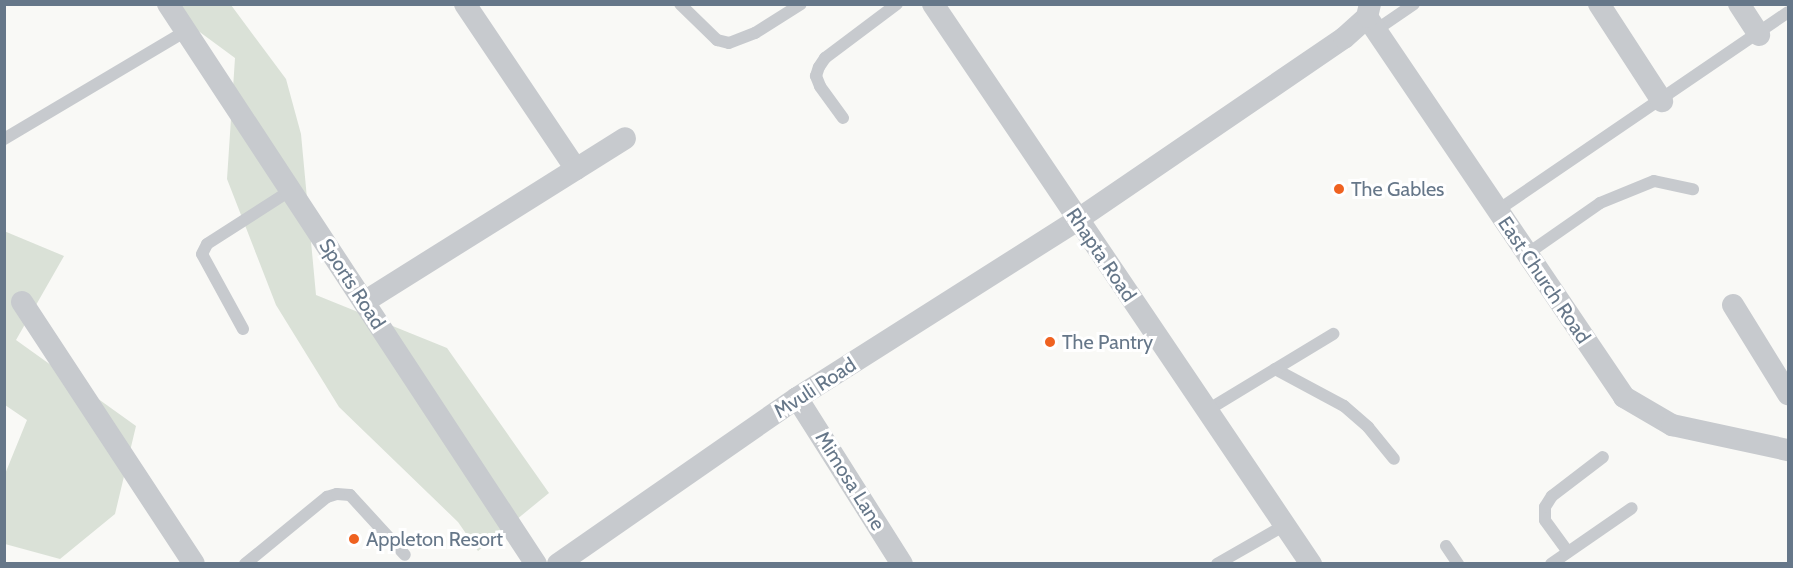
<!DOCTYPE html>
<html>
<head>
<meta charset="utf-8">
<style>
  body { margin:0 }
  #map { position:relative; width:1793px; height:568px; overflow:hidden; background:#f9f9f6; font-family:Cabin,sans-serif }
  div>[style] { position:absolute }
  .green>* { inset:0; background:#dae1d7 }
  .lane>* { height:12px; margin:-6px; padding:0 6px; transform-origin:6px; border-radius:6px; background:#c7cace }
  .street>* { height:22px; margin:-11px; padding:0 11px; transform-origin:11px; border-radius:11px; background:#c7cace }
  .dots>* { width:16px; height:16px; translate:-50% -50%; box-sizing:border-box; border:3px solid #fff; border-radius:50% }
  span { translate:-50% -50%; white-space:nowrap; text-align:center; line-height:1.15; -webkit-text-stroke:6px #fff; paint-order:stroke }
  .poi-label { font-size:20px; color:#667789 }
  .left { translate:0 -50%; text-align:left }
  .street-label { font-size:20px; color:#667789 }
  .frame { position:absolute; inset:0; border:6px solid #667789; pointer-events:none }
</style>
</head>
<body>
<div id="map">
  <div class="green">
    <div style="clip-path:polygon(163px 5px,231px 5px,286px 79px,301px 134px,316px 295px,447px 348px,549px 493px,478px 551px,458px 522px,339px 407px,276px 305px,227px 179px,235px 58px)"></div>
    <div style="clip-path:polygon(4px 231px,64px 256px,16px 340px,136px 426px,115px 514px,60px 559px,5px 544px,5px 474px,27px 420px,5px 405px)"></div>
  </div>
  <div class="lane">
    <div style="left:680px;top:4px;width:52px;rotate:44.2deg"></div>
    <div style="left:717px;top:40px;width:12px;rotate:14deg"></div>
    <div style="left:729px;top:43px;width:28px;rotate:-21deg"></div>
    <div style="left:755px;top:33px;width:54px;rotate:-32.2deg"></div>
    <div style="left:1376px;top:30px;width:46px;rotate:-34.4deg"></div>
    <div style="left:843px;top:118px;width:39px;rotate:-126deg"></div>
    <div style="left:820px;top:86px;width:11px;rotate:-112deg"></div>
    <div style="left:816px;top:76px;width:9px;rotate:-72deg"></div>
    <div style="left:819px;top:67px;width:11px;rotate:-56deg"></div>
    <div style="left:825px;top:58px;width:90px;rotate:-36.9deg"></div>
    <div style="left:4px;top:139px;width:212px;rotate:-30.7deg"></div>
    <div style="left:1498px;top:210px;width:351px;rotate:-34.3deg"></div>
    <div style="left:1527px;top:254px;width:89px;rotate:-34.9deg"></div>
    <div style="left:1600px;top:203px;width:58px;rotate:-22.2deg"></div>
    <div style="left:1654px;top:181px;width:40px;rotate:12deg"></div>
    <div style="left:243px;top:329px;width:85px;rotate:-118.7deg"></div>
    <div style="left:202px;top:254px;width:11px;rotate:-63deg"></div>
    <div style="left:207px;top:244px;width:100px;rotate:-32.7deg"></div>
    <div style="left:1275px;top:369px;width:78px;rotate:28.2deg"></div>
    <div style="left:1344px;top:406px;width:32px;rotate:41deg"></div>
    <div style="left:1368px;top:427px;width:41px;rotate:50.9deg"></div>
    <div style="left:1206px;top:411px;width:149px;rotate:-31.2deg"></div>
    <div style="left:1446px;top:546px;width:22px;rotate:56deg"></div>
    <div style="left:1568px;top:552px;width:39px;rotate:-126deg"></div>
    <div style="left:1545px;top:520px;width:13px;rotate:-90deg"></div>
    <div style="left:1545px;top:507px;width:13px;rotate:-58deg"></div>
    <div style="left:1552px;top:496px;width:64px;rotate:-37.4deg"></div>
    <div style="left:245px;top:564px;width:106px;rotate:-39.3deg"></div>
    <div style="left:327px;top:497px;width:10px;rotate:-17deg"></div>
    <div style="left:337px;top:494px;width:13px;rotate:4deg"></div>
    <div style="left:350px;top:495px;width:81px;rotate:47.5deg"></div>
    <div style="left:1217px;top:564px;width:78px;rotate:-29.8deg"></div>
    <div style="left:1551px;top:564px;width:98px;rotate:-34.7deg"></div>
  </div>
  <div class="street">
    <div style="left:168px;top:4px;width:670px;rotate:56.69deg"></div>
    <div style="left:465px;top:4px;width:199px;rotate:56.1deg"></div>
    <div style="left:933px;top:4px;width:676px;rotate:55.98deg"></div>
    <div style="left:1599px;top:4px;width:116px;rotate:57deg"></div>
    <div style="left:1739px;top:4px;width:37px;rotate:57deg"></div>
    <div style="left:1367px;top:17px;width:459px;rotate:55.9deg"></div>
    <div style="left:1624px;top:397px;width:56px;rotate:30.3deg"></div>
    <div style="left:1672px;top:425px;width:119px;rotate:12.2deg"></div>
    <div style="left:22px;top:302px;width:313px;rotate:56.7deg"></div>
    <div style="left:364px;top:302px;width:308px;rotate:-32.1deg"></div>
    <div style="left:1733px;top:305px;width:105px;rotate:58.3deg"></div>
    <div style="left:797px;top:398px;width:196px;rotate:57.7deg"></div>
    <div style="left:558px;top:564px;width:291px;rotate:-34.8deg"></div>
    <div style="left:797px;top:398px;width:332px;rotate:-32.4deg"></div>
    <div style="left:1077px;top:220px;width:323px;rotate:-34.3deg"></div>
    <div style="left:1344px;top:38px;width:31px;rotate:-42deg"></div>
    <div style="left:1367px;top:17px;width:13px;rotate:-77deg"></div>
  </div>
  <div class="dots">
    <div style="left:1339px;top:189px;background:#ef6220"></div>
    <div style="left:1050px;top:342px;background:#ef6220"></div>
    <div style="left:354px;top:539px;background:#ef6220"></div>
  </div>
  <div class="poi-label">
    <span class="left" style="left:1351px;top:189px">The Gables</span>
    <span class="left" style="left:1062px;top:342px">The Pantry</span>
    <span class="left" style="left:366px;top:539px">Appleton Resort</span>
  </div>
  <div class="street-label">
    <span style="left:1101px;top:255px;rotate:56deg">Rhapta Road</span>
    <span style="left:1544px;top:280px;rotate:56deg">East Church Road</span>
    <span style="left:352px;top:284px;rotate:57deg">Sports Road</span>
    <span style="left:815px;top:388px;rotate:-33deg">Mvuli Road</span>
    <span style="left:850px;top:481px;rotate:58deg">Mimosa Lane</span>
  </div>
  <div class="frame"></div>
</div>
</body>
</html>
